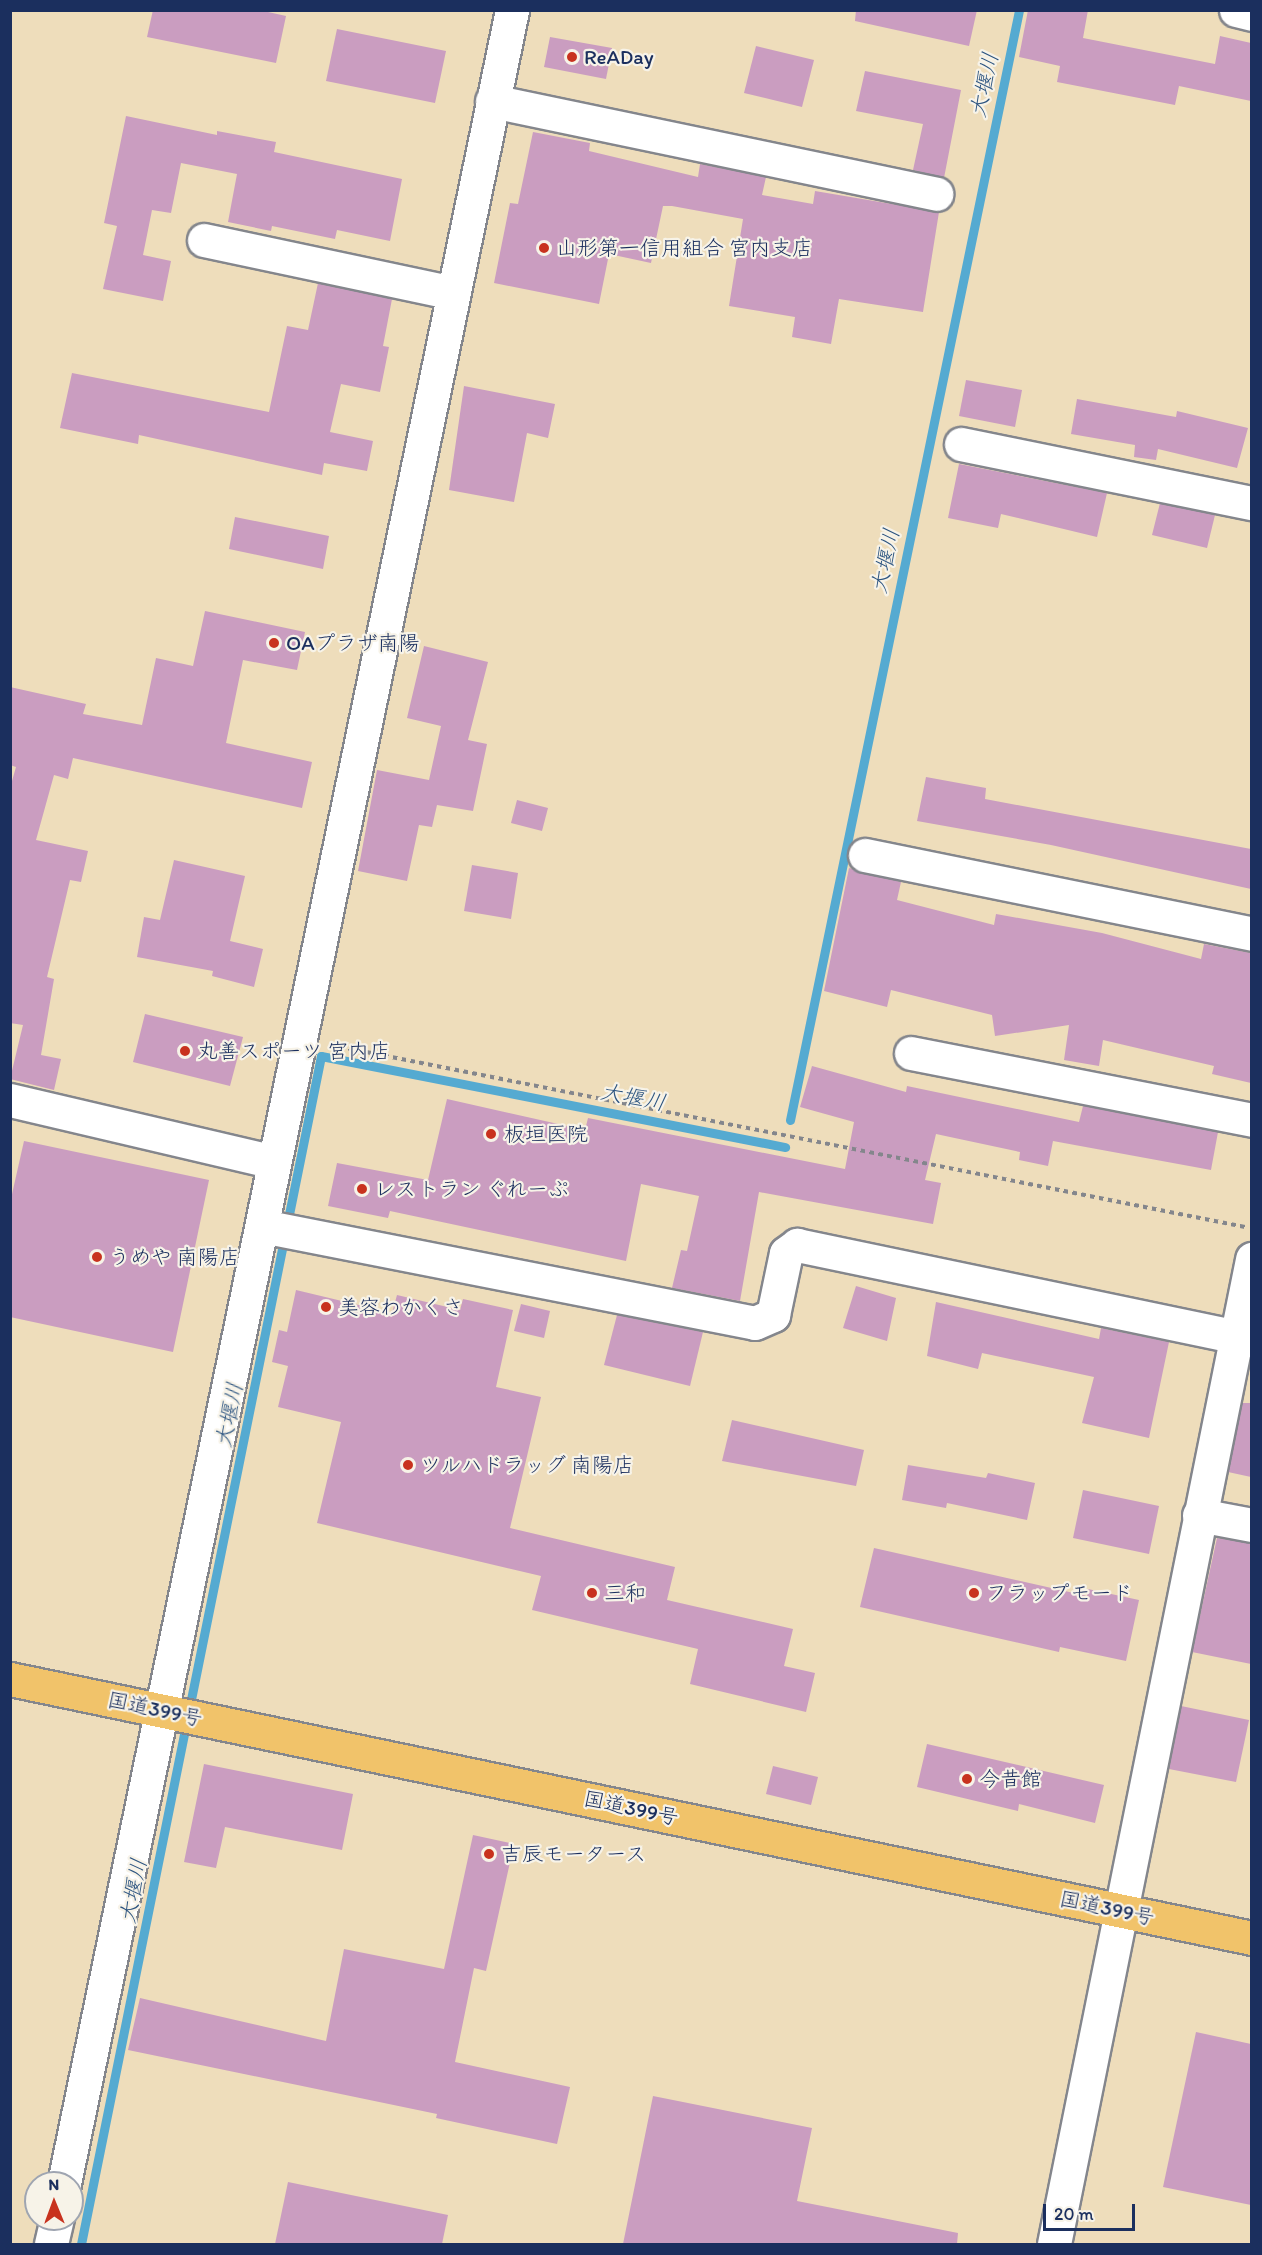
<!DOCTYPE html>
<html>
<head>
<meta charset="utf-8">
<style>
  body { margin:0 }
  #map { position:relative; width:1262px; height:2255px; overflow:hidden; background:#edb; font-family:Itim,"Klee One",sans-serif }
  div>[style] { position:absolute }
  .stream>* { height:9px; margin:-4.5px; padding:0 4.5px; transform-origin:4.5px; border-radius:4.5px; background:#55aad1 }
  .building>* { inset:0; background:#ca9dc0 }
  .path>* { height:4px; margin-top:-2px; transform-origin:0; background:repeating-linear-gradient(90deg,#84868c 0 4.5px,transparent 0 9px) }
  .roads { filter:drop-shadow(2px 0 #84868c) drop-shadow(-2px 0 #84868c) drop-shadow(0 2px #84868c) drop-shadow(0 -2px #84868c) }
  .minor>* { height:33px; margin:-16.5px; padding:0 16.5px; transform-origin:16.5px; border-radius:16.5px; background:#fff }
  .highway>* { height:33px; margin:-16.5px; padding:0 16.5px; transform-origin:16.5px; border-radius:16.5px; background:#f1c36a }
  .dots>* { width:16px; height:16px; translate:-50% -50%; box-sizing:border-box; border:3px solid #f7f3e8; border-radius:50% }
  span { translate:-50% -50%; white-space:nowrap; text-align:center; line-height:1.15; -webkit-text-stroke:4.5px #f7f3e8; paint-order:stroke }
  .poi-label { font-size:21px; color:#1b2f5e }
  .left { translate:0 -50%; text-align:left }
  .street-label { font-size:21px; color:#1b2f5e }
  .water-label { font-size:22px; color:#2c5480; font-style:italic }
  .frame { position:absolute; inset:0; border:12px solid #1b2f5e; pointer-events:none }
  .north { position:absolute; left:24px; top:2171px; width:60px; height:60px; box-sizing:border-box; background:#f7f3e8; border:2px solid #9fa5b1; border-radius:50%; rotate:359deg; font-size:16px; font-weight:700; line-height:24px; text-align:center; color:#1b2f5e }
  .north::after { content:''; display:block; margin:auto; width:21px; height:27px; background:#c8321e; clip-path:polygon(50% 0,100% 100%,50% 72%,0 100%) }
  .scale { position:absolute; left:1043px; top:2204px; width:92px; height:27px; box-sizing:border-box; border:3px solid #1b2f5e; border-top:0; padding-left:8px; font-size:18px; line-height:21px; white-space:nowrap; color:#1b2f5e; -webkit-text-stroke:4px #f7f3e8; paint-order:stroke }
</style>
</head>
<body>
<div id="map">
  <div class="stream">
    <div style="left:790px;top:1120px;width:1133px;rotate:-78.34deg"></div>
    <div style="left:81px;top:2244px;width:1212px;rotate:-78.58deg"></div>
    <div style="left:321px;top:1056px;width:473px;rotate:11.1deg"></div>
  </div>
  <div class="building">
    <div style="clip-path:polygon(153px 10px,259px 10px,286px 16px,276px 63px,147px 37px)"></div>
    <div style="clip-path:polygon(856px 10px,977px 10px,969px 46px,855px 21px)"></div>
    <div style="clip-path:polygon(1028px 10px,1088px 10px,1083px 38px,1215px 64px,1220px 36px,1251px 43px,1251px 101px,1179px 86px,1175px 105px,1057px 82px,1060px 66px,1019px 57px)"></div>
    <div style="clip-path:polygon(337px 29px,446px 51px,435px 103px,326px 81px)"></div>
    <div style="clip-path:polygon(550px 37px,612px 48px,606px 79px,544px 67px)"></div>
    <div style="clip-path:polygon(756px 46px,814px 60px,802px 107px,744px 93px)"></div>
    <div style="clip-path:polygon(865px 71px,961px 90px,944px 178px,913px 170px,923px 124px,856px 111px)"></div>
    <div style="clip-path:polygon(126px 116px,217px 135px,217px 131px,276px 142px,274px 152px,402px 179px,390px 241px,337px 230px,335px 239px,272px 226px,271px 231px,228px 222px,237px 174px,181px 163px,171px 213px,152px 210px,143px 255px,171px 261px,163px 301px,103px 289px,117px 226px,104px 223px)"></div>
    <div style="clip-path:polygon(533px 132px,590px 143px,589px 151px,698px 177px,700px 164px,766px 177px,762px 195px,813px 204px,815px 191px,939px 212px,923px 312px,839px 299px,831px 344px,792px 337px,795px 317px,729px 306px,743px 219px,672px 206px,663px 206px,651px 263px,609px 254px,599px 304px,494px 283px,510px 203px,518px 204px)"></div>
    <div style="clip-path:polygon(318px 283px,392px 299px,383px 346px,389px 347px,380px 392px,341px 384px,330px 432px,373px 441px,367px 471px,324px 463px,322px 475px,139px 435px,138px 444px,60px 428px,72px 373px,269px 412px,287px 326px,308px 330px)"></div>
    <div style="clip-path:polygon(966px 380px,1022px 390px,1015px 427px,959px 416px)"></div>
    <div style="clip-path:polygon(464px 386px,555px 404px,548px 438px,527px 433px,514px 502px,449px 490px)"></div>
    <div style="clip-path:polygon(1077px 399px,1176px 417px,1177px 411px,1248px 428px,1237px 468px,1158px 449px,1156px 460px,1134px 457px,1135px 445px,1071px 434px)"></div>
    <div style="clip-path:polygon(959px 464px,1107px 493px,1097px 537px,1001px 514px,998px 528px,948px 518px)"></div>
    <div style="clip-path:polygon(1160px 503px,1215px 515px,1207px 548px,1152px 535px)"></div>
    <div style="clip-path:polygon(235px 517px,329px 536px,323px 569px,229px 549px)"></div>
    <div style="clip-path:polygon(205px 611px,305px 632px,297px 670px,243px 660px,226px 743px,312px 762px,302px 808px,73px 758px,68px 779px,54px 775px,36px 840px,88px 851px,81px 882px,70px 880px,47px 977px,54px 979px,41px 1055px,61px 1059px,54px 1090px,10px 1079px,23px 1025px,10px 1023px,10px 788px,16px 767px,10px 765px,10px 687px,86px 704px,83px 714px,142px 725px,156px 658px,193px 666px)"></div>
    <div style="clip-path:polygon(424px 646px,488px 662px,468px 740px,487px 744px,473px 811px,437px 805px,432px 827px,419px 825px,407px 881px,358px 871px,377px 770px,429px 780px,441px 726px,407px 718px)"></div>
    <div style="clip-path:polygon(926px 777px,986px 788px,985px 799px,1251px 849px,1251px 889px,1051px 845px,917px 821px)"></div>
    <div style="clip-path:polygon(517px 800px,548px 808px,542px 831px,511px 823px)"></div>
    <div style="clip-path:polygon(174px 860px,245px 876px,230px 941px,263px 949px,254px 987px,212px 976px,213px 971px,137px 957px,144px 917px,160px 920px)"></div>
    <div style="clip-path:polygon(472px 865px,518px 873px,511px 919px,464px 911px)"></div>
    <div style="clip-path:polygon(849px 868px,901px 882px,897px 900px,994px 925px,996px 914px,1102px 933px,1201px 959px,1204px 944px,1251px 953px,1251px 1083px,1212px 1074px,1214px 1066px,1103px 1040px,1099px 1066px,1064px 1060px,1069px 1025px,995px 1036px,992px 1015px,891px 990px,887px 1007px,824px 991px)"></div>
    <div style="clip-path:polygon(145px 1014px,243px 1037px,230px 1086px,133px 1062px)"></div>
    <div style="clip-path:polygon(812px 1066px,906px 1092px,907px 1086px,1079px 1122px,1083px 1106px,1218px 1132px,1211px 1170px,1053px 1141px,1048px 1166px,1019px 1160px,1020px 1152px,936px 1134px,925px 1180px,941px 1183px,933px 1224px,759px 1192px,740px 1301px,672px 1288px,681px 1250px,687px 1251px,699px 1196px,641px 1184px,626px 1261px,390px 1211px,388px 1218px,328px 1206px,337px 1163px,428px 1180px,447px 1099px,585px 1130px,588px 1118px,845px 1169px,854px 1122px,800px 1107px)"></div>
    <div style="clip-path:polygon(24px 1141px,209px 1180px,173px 1352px,10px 1317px,10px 1203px)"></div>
    <div style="clip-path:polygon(856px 1286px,896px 1298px,887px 1341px,843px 1328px)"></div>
    <div style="clip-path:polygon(296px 1290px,392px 1313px,397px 1295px,460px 1310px,463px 1299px,513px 1310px,496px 1387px,541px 1397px,510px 1528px,675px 1567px,667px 1600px,793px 1629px,784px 1666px,815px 1673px,806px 1712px,690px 1684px,698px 1649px,532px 1610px,541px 1576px,317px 1523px,341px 1422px,278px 1407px,288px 1366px,272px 1362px,279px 1330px,287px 1332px)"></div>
    <div style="clip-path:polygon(936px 1302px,1099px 1339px,1101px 1328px,1169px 1342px,1149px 1438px,1082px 1423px,1094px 1377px,982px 1353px,978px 1369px,927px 1356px)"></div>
    <div style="clip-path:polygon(521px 1304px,550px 1311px,544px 1338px,514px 1331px)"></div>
    <div style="clip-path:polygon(617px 1315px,703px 1332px,690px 1386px,604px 1365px)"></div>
    <div style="clip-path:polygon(1242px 1403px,1251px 1403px,1251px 1477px,1228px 1472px)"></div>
    <div style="clip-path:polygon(732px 1420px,864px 1450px,856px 1486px,722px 1461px)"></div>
    <div style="clip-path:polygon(908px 1465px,986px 1478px,988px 1473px,1035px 1483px,1027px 1520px,947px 1503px,946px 1508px,902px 1500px)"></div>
    <div style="clip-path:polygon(1083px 1490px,1159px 1506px,1149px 1554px,1073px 1538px)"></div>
    <div style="clip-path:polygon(1217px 1538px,1251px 1543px,1251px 1664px,1192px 1652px)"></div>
    <div style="clip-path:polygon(874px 1548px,1087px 1596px,1088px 1589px,1139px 1600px,1126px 1661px,1060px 1647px,1059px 1652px,860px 1607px)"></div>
    <div style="clip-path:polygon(1181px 1706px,1249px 1720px,1236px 1782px,1169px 1769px)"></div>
    <div style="clip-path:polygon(927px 1744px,1104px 1785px,1095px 1823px,1019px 1804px,1018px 1811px,917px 1787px)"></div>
    <div style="clip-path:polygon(204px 1764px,353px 1794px,342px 1850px,225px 1827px,216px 1868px,184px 1862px)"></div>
    <div style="clip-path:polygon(773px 1766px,818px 1777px,811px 1805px,766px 1794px)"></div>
    <div style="clip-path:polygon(473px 1835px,514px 1844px,486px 1971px,474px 1968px,455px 2062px,570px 2087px,557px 2144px,436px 2118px,437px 2114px,128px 2050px,140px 1998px,326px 2041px,344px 1949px,444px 1969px)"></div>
    <div style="clip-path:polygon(1196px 2032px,1251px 2044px,1251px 2205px,1163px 2187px)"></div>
    <div style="clip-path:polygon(653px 2096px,812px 2128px,797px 2201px,958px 2233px,957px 2244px,623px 2244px)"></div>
    <div style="clip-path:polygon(288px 2182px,448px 2215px,442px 2244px,275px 2244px)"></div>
  </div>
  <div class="path">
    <div style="left:331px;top:1045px;width:932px;rotate:11.26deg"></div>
  </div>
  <div class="roads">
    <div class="minor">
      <div style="left:1236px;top:10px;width:16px;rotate:14deg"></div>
      <div style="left:492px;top:101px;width:454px;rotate:11.8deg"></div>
      <div style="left:204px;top:240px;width:255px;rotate:12deg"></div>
      <div style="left:961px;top:444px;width:297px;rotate:11.5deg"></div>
      <div style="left:865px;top:855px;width:395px;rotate:11.5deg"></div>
      <div style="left:911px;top:1053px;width:348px;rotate:11.1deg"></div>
      <div style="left:10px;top:1100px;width:271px;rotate:13.2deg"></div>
      <div style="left:262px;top:1226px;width:502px;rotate:11.13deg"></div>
      <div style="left:755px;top:1323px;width:20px;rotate:-24deg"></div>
      <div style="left:773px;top:1315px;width:63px;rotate:-78.2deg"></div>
      <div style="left:786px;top:1253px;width:14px;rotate:-36deg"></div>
      <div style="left:797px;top:1245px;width:465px;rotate:11.8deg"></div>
      <div style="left:1199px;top:1515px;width:54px;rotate:10.7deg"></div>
      <div style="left:64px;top:2183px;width:2219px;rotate:-78.35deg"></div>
      <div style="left:51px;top:2244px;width:26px;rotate:-77deg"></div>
      <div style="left:1054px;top:2244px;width:1005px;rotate:-78.63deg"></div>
    </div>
    <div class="highway">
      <div style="left:10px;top:1679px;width:1269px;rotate:11.78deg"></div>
    </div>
  </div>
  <div class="dots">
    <div style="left:572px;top:57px;background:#c8321e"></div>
    <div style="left:544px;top:248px;background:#c8321e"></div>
    <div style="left:274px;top:643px;background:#c8321e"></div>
    <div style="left:185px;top:1051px;background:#c8321e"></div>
    <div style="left:491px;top:1134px;background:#c8321e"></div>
    <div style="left:362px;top:1189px;background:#c8321e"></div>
    <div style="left:97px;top:1257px;background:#c8321e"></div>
    <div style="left:326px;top:1307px;background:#c8321e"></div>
    <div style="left:408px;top:1465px;background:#c8321e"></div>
    <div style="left:592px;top:1593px;background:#c8321e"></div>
    <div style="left:974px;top:1593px;background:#c8321e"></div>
    <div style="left:967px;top:1779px;background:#c8321e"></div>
    <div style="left:489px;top:1854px;background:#c8321e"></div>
  </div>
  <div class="poi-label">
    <span class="left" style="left:584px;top:57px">ReADay</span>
    <span class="left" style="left:556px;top:248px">山形第一信用組合 宮内支店</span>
    <span class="left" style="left:286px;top:643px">OAプラザ南陽</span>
    <span class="left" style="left:197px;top:1051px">丸善スポーツ 宮内店</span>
    <span class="left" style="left:504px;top:1134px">板垣医院</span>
    <span class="left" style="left:374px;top:1189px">レストラン ぐれーぷ</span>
    <span class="left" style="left:109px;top:1257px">うめや 南陽店</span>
    <span class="left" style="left:338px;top:1307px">美容わかくさ</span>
    <span class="left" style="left:420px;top:1465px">ツルハドラッグ 南陽店</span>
    <span class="left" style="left:604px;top:1593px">三和</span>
    <span class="left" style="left:986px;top:1593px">フラップモード</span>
    <span class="left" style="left:979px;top:1779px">今昔館</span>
    <span class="left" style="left:501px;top:1854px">吉辰モータース</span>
  </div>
  <div class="street-label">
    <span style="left:155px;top:1709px;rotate:12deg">国道399号</span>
    <span style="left:631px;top:1808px;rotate:12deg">国道399号</span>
    <span style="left:1107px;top:1908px;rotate:12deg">国道399号</span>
  </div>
  <div class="water-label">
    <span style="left:984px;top:85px;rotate:-78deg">大堰川</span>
    <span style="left:885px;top:561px;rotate:-78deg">大堰川</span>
    <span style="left:633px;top:1097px;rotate:11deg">大堰川</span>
    <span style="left:229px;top:1415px;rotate:-79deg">大堰川</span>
    <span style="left:133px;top:1891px;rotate:-79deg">大堰川</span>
  </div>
  <div class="frame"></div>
  <div class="north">N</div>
  <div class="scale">20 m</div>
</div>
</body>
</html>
